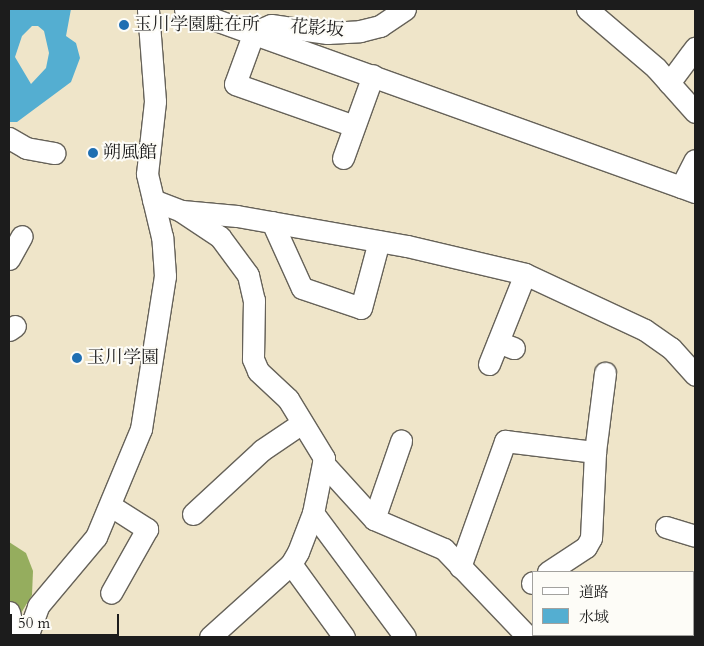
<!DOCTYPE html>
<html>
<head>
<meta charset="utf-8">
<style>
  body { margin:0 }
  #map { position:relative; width:704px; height:646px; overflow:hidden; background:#efe5c9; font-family:Cardo,"Noto Serif JP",serif }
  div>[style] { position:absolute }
  .forest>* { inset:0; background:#95ad5e }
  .water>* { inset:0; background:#54aed1 }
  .roads { filter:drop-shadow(1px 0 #666259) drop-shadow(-1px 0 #666259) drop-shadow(0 1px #666259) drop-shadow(0 -1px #666259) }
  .minor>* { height:21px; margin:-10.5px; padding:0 10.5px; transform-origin:10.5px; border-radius:10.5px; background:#fff }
  .dots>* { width:14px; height:14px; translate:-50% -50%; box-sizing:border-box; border:2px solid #fdfcf7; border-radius:50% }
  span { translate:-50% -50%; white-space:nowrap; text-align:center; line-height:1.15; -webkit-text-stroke:4px #fdfcf7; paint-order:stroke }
  .poi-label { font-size:18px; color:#1c1c1c }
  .left { translate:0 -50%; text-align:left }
  .street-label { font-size:18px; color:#1c1c1c }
  .frame { position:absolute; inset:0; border:10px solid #1c1c1c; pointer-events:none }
  .legend { position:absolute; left:532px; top:571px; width:162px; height:65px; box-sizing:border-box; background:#fdfcf7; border:1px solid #a3a29f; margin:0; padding:6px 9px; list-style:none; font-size:15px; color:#1c1c1c }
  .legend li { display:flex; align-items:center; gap:10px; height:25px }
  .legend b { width:25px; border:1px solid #a3a29f }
  .scale { position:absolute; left:10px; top:614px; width:109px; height:22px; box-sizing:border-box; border:2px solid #1c1c1c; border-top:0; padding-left:6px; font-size:15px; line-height:18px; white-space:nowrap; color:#1c1c1c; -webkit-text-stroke:4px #fdfcf7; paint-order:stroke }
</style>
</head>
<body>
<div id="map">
  <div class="forest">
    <div style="clip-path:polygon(9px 542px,26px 553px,33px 571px,32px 595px,9px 633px)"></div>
  </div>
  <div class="water">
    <div style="clip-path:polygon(evenodd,9px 9px,71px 9px,66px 36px,76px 43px,80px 58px,71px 82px,17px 122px,9px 122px,9px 9px,32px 26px,38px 26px,44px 31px,49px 53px,46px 68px,31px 84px,15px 57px,22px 36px,32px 26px)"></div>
  </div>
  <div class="roads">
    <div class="minor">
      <div style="left:185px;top:9px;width:542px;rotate:19.74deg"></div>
      <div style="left:587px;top:9px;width:91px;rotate:40.5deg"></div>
      <div style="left:656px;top:68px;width:59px;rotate:48.4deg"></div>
      <div style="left:254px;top:32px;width:55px;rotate:110.1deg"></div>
      <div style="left:235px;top:84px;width:126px;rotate:19.4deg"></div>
      <div style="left:254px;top:32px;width:18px;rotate:-22deg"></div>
      <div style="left:271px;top:25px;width:57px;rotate:8.1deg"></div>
      <div style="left:327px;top:33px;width:33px;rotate:-3deg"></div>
      <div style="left:360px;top:31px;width:21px;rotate:-14deg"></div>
      <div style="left:380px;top:26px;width:30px;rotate:-34deg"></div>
      <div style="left:669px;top:83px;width:44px;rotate:-53.4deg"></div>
      <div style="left:9px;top:138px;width:20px;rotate:30deg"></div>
      <div style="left:26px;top:148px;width:29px;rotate:10deg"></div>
      <div style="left:343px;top:158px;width:88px;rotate:-70.1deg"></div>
      <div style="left:681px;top:187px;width:30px;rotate:-63deg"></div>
      <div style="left:153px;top:200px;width:30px;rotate:21deg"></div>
      <div style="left:181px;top:211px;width:47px;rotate:33.7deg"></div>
      <div style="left:220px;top:237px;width:47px;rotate:53.6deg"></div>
      <div style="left:248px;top:275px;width:26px;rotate:77deg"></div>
      <div style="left:254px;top:300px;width:59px;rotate:91deg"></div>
      <div style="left:253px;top:359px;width:13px;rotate:67deg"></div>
      <div style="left:258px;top:371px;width:41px;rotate:43deg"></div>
      <div style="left:288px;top:399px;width:69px;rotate:58.6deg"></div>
      <div style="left:324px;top:458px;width:56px;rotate:101.3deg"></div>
      <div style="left:313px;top:513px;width:42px;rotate:111deg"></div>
      <div style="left:298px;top:552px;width:14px;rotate:120deg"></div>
      <div style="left:291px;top:564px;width:109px;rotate:138deg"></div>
      <div style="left:182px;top:211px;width:55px;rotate:5.2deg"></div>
      <div style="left:237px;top:216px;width:173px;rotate:10deg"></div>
      <div style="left:407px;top:246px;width:121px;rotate:13.3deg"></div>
      <div style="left:525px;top:274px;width:132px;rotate:25deg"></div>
      <div style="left:645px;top:330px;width:32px;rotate:35deg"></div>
      <div style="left:671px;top:348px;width:36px;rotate:48deg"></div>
      <div style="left:272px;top:222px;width:72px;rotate:65.6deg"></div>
      <div style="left:302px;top:288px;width:62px;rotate:18.7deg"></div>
      <div style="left:361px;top:308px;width:69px;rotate:-75deg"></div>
      <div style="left:9px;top:259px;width:26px;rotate:-61deg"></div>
      <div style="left:9px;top:330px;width:7px;rotate:-34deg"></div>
      <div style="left:498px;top:342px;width:17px;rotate:21deg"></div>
      <div style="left:489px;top:364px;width:97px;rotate:-68.2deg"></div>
      <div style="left:323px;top:463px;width:76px;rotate:47.7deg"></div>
      <div style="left:374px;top:519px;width:76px;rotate:23.2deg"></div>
      <div style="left:444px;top:549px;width:122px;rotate:46.3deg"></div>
      <div style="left:111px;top:506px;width:43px;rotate:32.6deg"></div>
      <div style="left:147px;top:529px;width:73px;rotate:119.4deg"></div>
      <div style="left:313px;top:513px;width:154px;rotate:53.4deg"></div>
      <div style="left:193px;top:514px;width:94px;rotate:-42.8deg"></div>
      <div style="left:262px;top:450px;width:48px;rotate:-34deg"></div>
      <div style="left:374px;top:519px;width:83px;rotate:-70.9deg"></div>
      <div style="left:666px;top:527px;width:30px;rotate:17deg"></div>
      <div style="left:291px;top:564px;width:90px;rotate:54deg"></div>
      <div style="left:460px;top:567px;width:134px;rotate:-70.3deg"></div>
      <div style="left:505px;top:441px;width:91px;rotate:7deg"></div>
      <div style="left:548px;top:572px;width:45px;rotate:-33.3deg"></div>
      <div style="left:586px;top:547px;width:10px;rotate:-61deg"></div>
      <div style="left:591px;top:538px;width:86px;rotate:-87.3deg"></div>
      <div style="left:595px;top:452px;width:80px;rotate:-82.8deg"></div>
      <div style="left:532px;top:583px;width:1px;rotate:-45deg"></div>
      <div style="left:9px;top:612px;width:26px;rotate:77deg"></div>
      <div style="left:27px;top:637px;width:33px;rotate:-70deg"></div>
      <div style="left:38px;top:606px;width:90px;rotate:-50deg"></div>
      <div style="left:96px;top:537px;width:117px;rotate:-67.4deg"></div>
      <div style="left:141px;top:429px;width:155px;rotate:-81.1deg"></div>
      <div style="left:165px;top:276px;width:39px;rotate:-94deg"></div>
      <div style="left:162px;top:237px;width:65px;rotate:-103.4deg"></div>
      <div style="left:147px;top:174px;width:73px;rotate:-83.7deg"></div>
      <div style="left:155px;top:101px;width:92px;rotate:-94.4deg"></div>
    </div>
  </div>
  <div class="dots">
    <div style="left:124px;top:25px;background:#1f6fb2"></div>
    <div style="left:93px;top:153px;background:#1f6fb2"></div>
    <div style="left:77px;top:358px;background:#1f6fb2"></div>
  </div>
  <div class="poi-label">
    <span class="left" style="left:134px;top:25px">玉川学園駐在所</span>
    <span class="left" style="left:103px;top:153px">朔風館</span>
    <span class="left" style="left:87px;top:358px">玉川学園</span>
  </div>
  <div class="street-label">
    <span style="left:317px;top:29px;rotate:4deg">花影坂</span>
  </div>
  <div class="frame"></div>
  <ul class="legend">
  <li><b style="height:6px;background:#fff"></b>道路</li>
  <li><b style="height:14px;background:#54aed1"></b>水域</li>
  </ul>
  <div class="scale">50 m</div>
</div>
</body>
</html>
